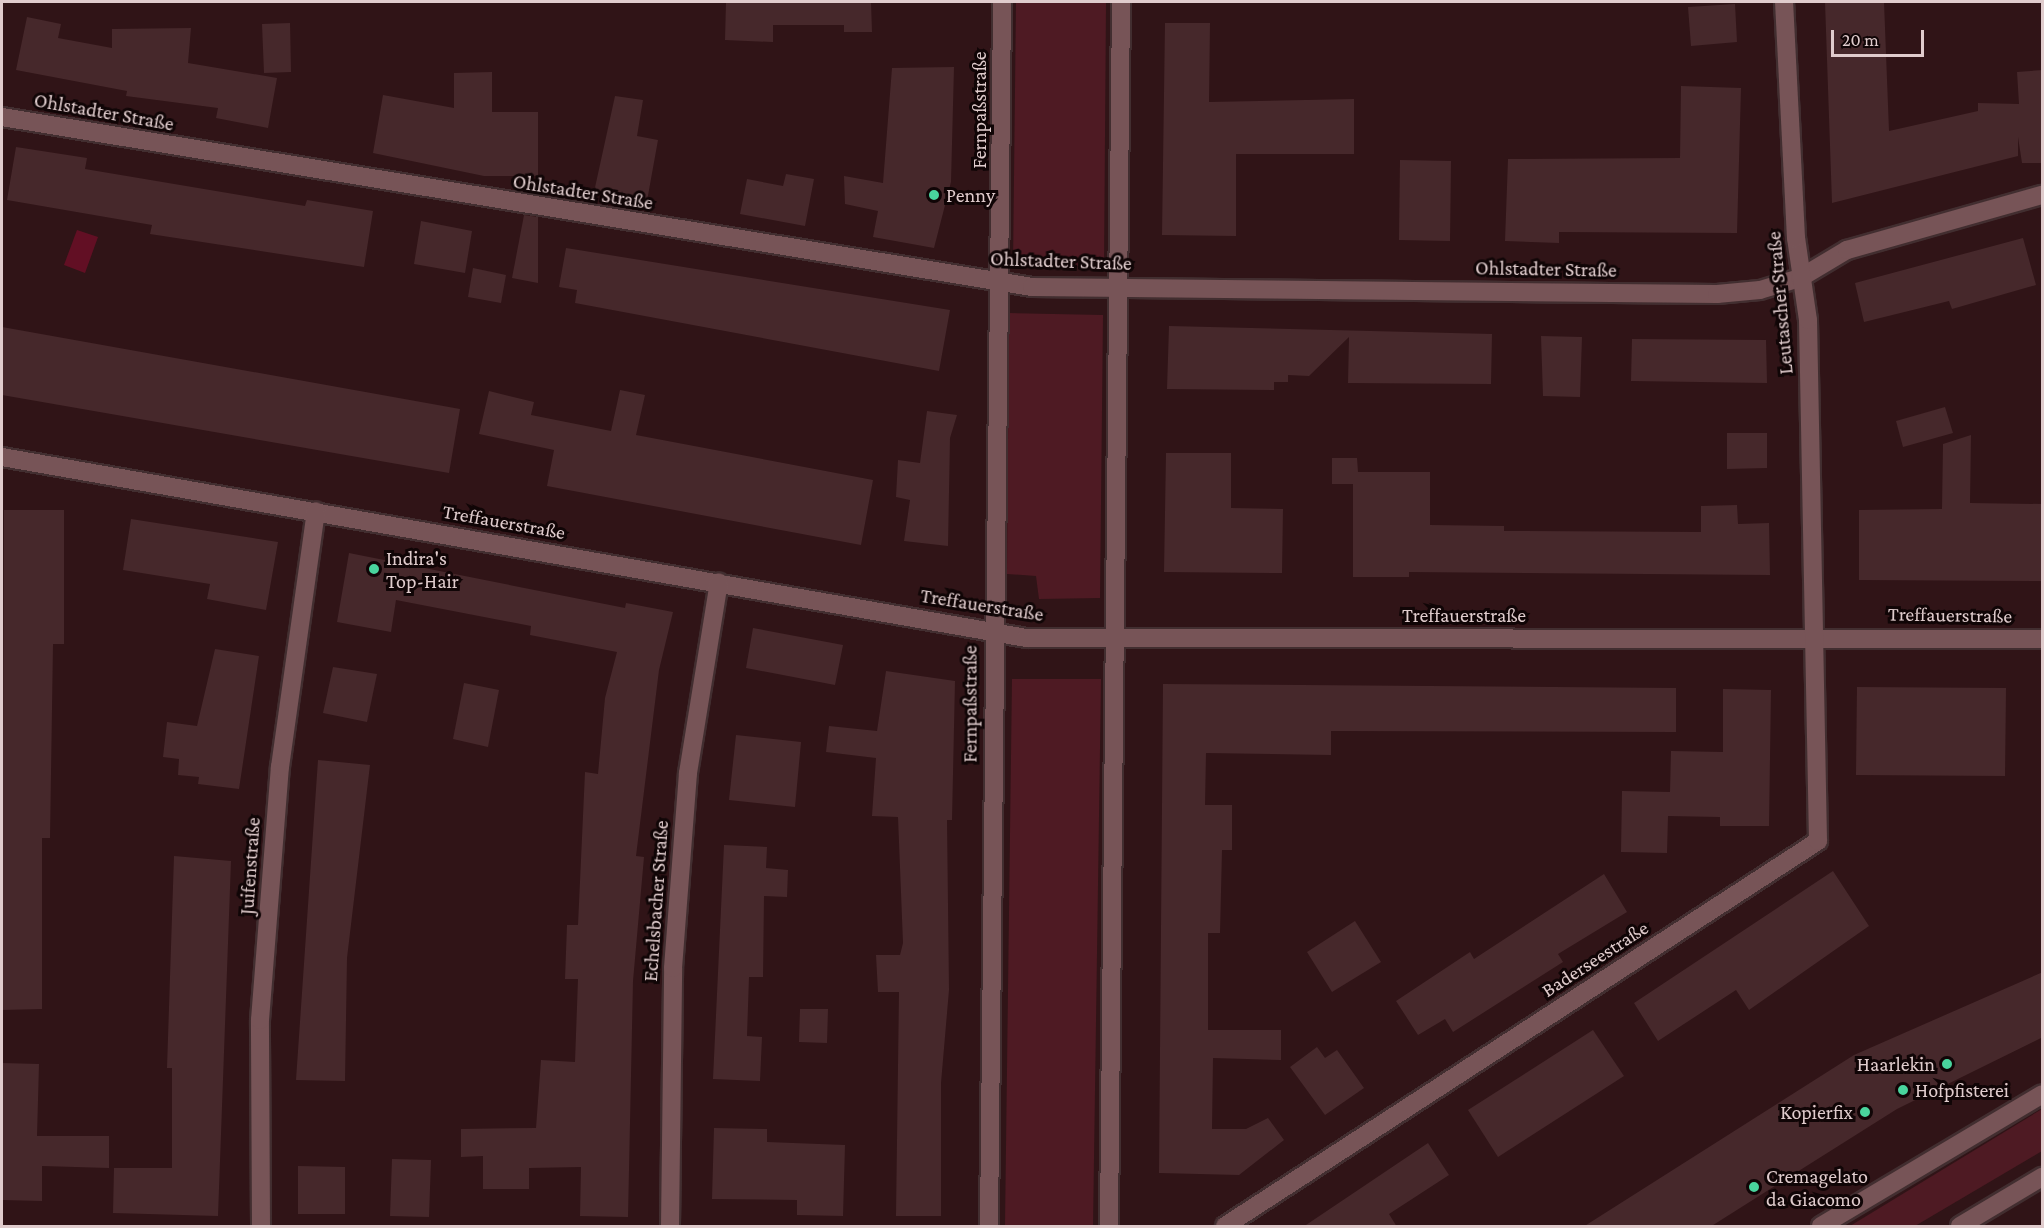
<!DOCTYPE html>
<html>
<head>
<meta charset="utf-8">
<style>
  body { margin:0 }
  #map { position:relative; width:2044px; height:1228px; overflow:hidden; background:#301417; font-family:"Crimson Pro",serif }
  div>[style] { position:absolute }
  .green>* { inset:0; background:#4e1a23 }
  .water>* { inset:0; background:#620f24 }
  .building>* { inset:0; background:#46282b }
  .roads { filter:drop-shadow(2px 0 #422e30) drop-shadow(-2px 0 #422e30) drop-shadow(0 2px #422e30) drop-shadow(0 -2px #422e30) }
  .street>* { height:18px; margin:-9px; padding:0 9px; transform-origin:9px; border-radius:9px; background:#775457 }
  .secondary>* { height:18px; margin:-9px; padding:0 9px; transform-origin:9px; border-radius:9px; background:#775457 }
  .dots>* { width:16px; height:16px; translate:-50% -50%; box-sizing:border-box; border:3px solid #100506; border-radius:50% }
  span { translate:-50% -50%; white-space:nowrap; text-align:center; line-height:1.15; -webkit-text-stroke:6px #100506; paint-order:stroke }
  .street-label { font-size:20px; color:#e0cccd }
  .poi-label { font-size:20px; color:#e0cccd }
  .left { translate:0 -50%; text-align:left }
  .right { translate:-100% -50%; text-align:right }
  .frame { position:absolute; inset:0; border:3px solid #e0cccd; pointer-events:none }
  .scale { position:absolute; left:1831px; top:30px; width:93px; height:27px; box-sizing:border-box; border:3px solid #e0cccd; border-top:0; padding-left:8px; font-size:18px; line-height:21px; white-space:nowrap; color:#e0cccd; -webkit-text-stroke:4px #100506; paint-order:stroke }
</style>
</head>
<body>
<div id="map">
  <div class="green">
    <div style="clip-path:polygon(1016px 2px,1106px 2px,1104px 266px,1013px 266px)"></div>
    <div style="clip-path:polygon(1009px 313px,1103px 315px,1100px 598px,1039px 599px,1036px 576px,1007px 574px)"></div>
    <div style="clip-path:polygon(1012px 679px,1101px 679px,1093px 1226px,1005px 1226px)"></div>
    <div style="clip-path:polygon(2042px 1109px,2042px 1151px,1915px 1226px,1850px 1226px)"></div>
  </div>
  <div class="water">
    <div style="clip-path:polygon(77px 230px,98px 237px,85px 273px,64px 265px)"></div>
  </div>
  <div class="building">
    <div style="clip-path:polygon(726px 2px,871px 2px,872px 32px,844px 32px,844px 25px,773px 25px,773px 42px,725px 40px)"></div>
    <div style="clip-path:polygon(1825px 2px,1884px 2px,1889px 131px,1978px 111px,1978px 103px,2019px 104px,2017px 72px,2043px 70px,2043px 163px,2022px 163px,2018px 137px,2018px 156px,1832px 203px)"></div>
    <div style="clip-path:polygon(1735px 4px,1737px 42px,1691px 46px,1688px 7px)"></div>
    <div style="clip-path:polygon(27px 17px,61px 24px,58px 38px,112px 48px,112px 29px,191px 28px,188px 63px,277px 78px,268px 128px,216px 118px,218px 108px,126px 96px,127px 91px,16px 70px)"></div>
    <div style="clip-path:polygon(290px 23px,291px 72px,264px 73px,262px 24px)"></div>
    <div style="clip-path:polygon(1165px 23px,1210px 23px,1209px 102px,1354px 99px,1354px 154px,1236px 154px,1236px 236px,1162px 235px)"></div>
    <div style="clip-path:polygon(954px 67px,951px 182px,934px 248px,873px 237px,878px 211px,845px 204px,844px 176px,883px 183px,892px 68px)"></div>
    <div style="clip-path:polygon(492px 72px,492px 112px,538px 112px,538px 176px,484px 176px,373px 153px,383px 95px,454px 108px,454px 73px)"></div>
    <div style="clip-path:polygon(1681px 86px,1741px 88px,1737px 233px,1559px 232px,1559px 243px,1505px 241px,1508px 159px,1680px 158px)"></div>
    <div style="clip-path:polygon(615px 96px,643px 100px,637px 136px,658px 140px,647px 201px,594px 192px)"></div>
    <div style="clip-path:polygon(16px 147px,87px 158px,85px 169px,305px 206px,307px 200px,373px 211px,364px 267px,150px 234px,152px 225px,7px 200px)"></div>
    <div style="clip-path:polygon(1400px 160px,1451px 161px,1450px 241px,1399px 240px)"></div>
    <div style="clip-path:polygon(786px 174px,814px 179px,805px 226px,740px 214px,747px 179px,783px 186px)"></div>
    <div style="clip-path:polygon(524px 215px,538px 217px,538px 283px,512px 278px)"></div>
    <div style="clip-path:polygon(421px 221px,472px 231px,465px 273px,414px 264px)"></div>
    <div style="clip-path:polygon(2023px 238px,2036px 285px,1952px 309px,1949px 301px,1864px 322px,1855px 283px)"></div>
    <div style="clip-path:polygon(566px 248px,950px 310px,939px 371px,575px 303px,577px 290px,559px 287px)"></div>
    <div style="clip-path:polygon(473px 268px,506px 275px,501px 303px,468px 297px)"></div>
    <div style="clip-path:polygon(1169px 326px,1492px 334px,1491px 384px,1348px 383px,1349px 337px,1309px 376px,1288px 375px,1288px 382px,1274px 382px,1274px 390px,1167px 389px)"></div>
    <div style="clip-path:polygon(2px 327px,460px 409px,449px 473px,2px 395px)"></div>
    <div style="clip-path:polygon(1541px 336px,1582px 337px,1580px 397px,1543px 396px)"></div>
    <div style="clip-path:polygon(1632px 339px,1766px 340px,1767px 383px,1631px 381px)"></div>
    <div style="clip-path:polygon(620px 390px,645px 395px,636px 435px,873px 480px,861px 545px,547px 486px,554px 450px,479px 434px,489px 391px,534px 402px,531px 415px,611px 431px)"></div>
    <div style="clip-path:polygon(1945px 407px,1953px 433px,1903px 447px,1896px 421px)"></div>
    <div style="clip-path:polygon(927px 411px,957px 415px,950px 438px,948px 546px,904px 541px,910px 500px,896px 497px,898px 460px,920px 463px)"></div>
    <div style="clip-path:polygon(1727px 433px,1767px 433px,1767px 468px,1727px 469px)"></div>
    <div style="clip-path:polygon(1971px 435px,1970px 503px,2043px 504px,2043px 581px,1859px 580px,1859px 510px,1942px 509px,1943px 444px)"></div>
    <div style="clip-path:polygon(1166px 453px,1231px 453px,1231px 508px,1283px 509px,1282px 573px,1164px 572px)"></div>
    <div style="clip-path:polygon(1332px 458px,1357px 458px,1358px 472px,1430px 472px,1430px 525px,1504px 526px,1504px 531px,1701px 532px,1701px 506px,1737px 505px,1738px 524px,1769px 523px,1770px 575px,1409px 572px,1409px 577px,1353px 577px,1353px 484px,1332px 484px)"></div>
    <div style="clip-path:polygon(4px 510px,64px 510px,64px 644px,53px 644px,50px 838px,42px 838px,42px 1009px,2px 1010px)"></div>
    <div style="clip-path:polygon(131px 519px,278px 542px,266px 610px,207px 599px,210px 584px,123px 570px)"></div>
    <div style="clip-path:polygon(349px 553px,625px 608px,626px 603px,673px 612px,659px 670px,636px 856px,644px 857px,633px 981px,628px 1217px,580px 1216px,581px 1167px,529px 1168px,529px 1189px,483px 1189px,483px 1156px,461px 1157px,461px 1129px,536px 1128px,541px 1060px,575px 1062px,578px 979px,565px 979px,567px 925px,578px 925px,585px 772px,598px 774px,605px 698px,617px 652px,530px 635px,531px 626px,396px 600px,391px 632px,337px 622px)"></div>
    <div style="clip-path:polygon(753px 628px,843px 645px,835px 685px,746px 668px)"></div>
    <div style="clip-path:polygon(215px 649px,259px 656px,239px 789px,198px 784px,199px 777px,178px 775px,179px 759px,163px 757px,167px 722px,197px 726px)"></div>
    <div style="clip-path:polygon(333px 667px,377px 674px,367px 722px,323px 713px)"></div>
    <div style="clip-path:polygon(886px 671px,955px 681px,952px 820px,947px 820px,949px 990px,941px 1083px,941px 1216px,896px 1216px,899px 992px,878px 992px,876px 955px,900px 955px,903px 943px,898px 817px,872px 816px,876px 758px,826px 752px,829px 726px,877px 731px)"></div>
    <div style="clip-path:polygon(464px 683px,499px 690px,488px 747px,453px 739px)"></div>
    <div style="clip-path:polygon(1163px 684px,1676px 688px,1676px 732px,1331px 731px,1331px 755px,1206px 753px,1205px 805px,1232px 805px,1232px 850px,1222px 850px,1220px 933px,1208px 933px,1208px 1030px,1281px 1030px,1281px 1060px,1213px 1058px,1212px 1129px,1246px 1129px,1268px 1118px,1284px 1140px,1239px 1175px,1159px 1173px)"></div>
    <div style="clip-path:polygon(1857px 687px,2006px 688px,2005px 776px,1856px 775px)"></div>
    <div style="clip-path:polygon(1723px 689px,1771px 690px,1769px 826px,1720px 826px,1720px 817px,1668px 816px,1667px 853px,1621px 852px,1622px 791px,1670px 792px,1671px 751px,1723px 752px)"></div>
    <div style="clip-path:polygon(736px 735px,801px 742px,795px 807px,729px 800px)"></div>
    <div style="clip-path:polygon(318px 760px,370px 765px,347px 958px,345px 1081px,296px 1080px)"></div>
    <div style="clip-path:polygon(724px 845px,767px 847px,766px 868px,788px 870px,787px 897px,764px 896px,763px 977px,749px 977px,747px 1036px,762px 1037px,760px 1081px,713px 1079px)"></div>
    <div style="clip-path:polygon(174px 856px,231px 861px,218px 1216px,113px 1213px,114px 1168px,172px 1168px,172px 1068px,167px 1068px)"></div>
    <div style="clip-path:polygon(1833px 871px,1869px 926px,1749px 1010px,1736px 990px,1658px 1041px,1634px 1003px)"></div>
    <div style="clip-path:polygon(1604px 874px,1627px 912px,1558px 954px,1563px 962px,1453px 1032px,1445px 1019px,1418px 1035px,1396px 1001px,1470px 952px,1474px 959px)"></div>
    <div style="clip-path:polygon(1355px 921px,1381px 962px,1332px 992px,1307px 952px)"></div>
    <div style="clip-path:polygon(2043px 972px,2043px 1037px,1897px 1109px,1710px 1227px,1583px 1227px,1854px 1055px)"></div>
    <div style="clip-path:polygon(800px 1009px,828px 1009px,827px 1043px,799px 1042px)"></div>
    <div style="clip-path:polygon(1593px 1030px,1624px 1076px,1498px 1157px,1468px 1110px)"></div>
    <div style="clip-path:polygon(1317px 1047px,1325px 1058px,1337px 1050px,1364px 1088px,1325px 1115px,1290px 1067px)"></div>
    <div style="clip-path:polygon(2px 1063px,39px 1064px,37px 1136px,109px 1136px,109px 1168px,42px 1166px,42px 1201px,2px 1200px)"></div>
    <div style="clip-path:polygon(714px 1128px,767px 1129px,767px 1142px,845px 1145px,843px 1216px,797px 1215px,797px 1200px,712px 1199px)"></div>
    <div style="clip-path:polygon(1428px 1143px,1449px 1175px,1389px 1214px,1397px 1227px,1303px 1227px)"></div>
    <div style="clip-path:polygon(392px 1159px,431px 1160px,429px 1217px,390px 1216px)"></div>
    <div style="clip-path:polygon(298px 1166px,345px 1167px,345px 1214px,298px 1214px)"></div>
  </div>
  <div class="roads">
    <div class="street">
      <div style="left:2px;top:117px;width:1044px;rotate:9.37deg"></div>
      <div style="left:1032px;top:287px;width:685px;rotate:0.59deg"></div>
      <div style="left:1717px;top:294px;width:43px;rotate:-5.3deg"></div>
      <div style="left:1760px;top:290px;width:42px;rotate:-16.7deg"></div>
      <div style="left:1800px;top:278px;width:55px;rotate:-30.8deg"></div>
      <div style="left:1847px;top:250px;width:203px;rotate:-15.8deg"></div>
      <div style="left:2px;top:457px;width:1040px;rotate:10.02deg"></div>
      <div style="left:1026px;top:638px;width:1016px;rotate:0.06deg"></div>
      <div style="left:261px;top:1226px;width:206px;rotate:-90.3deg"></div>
      <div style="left:260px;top:1020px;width:254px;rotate:-85.5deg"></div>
      <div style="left:280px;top:767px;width:258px;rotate:-82deg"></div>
      <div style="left:670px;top:1226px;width:258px;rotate:-89.3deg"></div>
      <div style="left:673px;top:968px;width:196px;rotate:-85.6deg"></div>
      <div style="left:688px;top:773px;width:193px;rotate:-80.8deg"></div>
      <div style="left:989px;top:1226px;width:1224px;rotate:-89.39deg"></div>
      <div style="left:1109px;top:1226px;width:1224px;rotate:-89.44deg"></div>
      <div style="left:1225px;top:1226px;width:707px;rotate:-32.99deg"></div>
      <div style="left:1818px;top:841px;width:521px;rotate:-91.1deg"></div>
      <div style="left:1808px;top:320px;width:83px;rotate:-98.3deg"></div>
      <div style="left:1796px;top:238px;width:236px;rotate:-92.9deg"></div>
    </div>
    <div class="secondary">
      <div style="left:1821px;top:1226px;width:257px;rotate:-30.8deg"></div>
      <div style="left:1960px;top:1226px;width:96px;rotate:-30.9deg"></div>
    </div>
  </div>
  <div class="dots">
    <div style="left:934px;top:195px;background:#49d49d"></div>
    <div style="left:374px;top:569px;background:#49d49d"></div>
    <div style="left:1947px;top:1064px;background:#49d49d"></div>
    <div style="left:1903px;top:1090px;background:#49d49d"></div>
    <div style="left:1865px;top:1112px;background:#49d49d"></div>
    <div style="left:1754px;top:1187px;background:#49d49d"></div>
  </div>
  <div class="street-label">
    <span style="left:979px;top:110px;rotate:-90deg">Fernpaßstraße</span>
    <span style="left:104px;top:112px;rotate:10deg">Ohlstadter Straße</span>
    <span style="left:583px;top:192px;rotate:9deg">Ohlstadter Straße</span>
    <span style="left:1061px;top:261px;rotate:2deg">Ohlstadter Straße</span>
    <span style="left:1546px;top:269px;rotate:1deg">Ohlstadter Straße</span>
    <span style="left:1780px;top:303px;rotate:-95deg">Leutascher Straße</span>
    <span style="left:504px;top:522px;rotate:10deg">Treffauerstraße</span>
    <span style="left:982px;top:605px;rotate:9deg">Treffauerstraße</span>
    <span style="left:1464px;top:615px">Treffauerstraße</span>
    <span style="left:1950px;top:615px;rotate:1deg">Treffauerstraße</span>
    <span style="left:970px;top:704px;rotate:-90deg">Fernpaßstraße</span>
    <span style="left:250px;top:866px;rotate:-86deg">Juifenstraße</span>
    <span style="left:656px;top:901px;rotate:-86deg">Echelsbacher Straße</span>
    <span style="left:1595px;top:959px;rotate:-33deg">Baderseestraße</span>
  </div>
  <div class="poi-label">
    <span class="left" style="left:946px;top:195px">Penny</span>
    <span class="left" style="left:386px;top:570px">Indira's<br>Top-Hair</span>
    <span class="right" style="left:1935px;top:1064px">Haarlekin</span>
    <span class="left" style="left:1915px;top:1090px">Hofpfisterei</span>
    <span class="right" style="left:1853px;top:1112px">Kopierfix</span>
    <span class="left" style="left:1766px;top:1188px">Cremagelato<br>da Giacomo</span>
  </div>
  <div class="frame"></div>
  <div class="scale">20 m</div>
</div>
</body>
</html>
